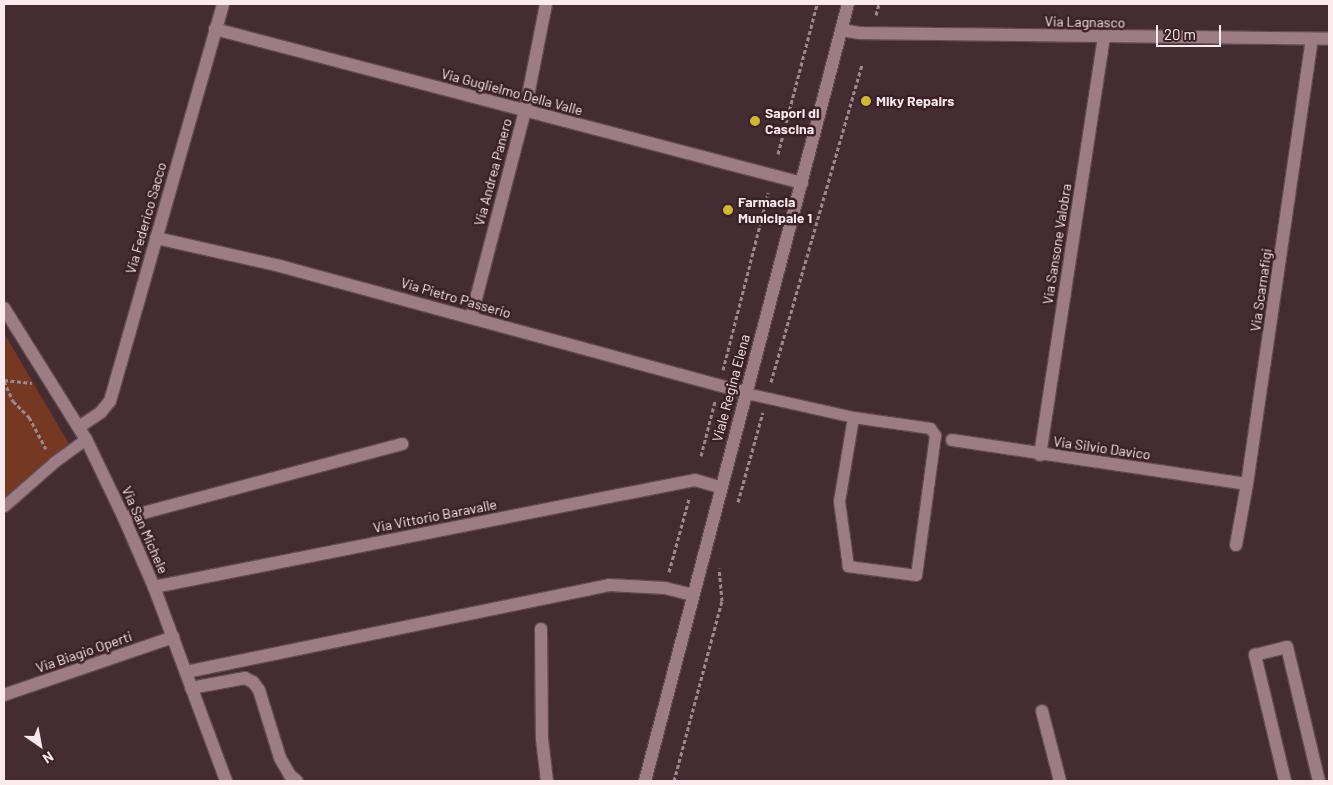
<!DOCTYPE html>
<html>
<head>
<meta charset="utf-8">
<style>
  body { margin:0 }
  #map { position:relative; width:1333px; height:785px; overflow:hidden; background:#452b32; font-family:Barlow,sans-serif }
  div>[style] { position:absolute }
  .green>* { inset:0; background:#753823 }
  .path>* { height:3px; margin-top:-1.5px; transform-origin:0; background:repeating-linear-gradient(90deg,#9e878d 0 4px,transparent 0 6.5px) }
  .roads { filter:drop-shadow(1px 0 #614a51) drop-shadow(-1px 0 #614a51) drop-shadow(0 1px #614a51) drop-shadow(0 -1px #614a51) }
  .service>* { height:11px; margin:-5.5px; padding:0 5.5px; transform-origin:5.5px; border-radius:5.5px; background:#9d7d85 }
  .pedestrian>* { height:12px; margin:-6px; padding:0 6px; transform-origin:6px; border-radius:6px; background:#9d7d85 }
  .minor>* { height:12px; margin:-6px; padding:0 6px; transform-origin:6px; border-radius:6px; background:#9d7d85 }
  .secondary>* { height:12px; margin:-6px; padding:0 6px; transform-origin:6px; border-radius:6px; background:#9d7d85 }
  .dots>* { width:14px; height:14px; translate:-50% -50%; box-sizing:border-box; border:2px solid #3a2128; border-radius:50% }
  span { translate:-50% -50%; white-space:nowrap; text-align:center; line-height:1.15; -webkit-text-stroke:5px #3a2128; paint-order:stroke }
  .street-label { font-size:14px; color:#fbe9ed }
  .poi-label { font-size:14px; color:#fbe9ed; font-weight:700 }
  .left { translate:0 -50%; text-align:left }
  .frame { position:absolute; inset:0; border:5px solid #fbe9ed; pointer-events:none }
  .north { position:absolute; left:15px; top:720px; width:50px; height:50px; -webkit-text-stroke:4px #3a2128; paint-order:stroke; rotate:147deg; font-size:14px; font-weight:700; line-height:20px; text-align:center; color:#fbe9ed }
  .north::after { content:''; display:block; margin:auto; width:18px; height:22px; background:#fbe9ed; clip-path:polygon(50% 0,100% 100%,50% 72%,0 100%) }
  .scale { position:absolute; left:1156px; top:25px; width:65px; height:22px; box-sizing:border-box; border:2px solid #fbe9ed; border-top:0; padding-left:6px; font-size:15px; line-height:18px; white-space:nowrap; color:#fbe9ed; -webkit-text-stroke:4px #3a2128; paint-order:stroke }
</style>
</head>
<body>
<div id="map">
  <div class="green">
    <div style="clip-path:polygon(4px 333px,72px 449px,4px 506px)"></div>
  </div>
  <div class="path">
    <div style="left:876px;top:15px;width:11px;rotate:-75deg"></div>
    <div style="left:778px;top:154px;width:155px;rotate:-75.4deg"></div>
    <div style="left:723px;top:370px;width:183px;rotate:-75.7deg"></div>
    <div style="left:4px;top:380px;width:28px;rotate:6deg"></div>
    <div style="left:4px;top:381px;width:22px;rotate:66deg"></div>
    <div style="left:13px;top:401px;width:23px;rotate:45deg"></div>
    <div style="left:29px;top:417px;width:36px;rotate:62deg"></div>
    <div style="left:771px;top:382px;width:330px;rotate:-74deg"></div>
    <div style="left:701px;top:456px;width:57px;rotate:-75.7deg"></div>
    <div style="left:738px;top:502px;width:93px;rotate:-74.5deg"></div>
    <div style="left:669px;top:572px;width:76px;rotate:-74.7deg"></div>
    <div style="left:674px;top:781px;width:186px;rotate:-75.1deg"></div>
    <div style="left:722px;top:601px;width:33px;rotate:-95deg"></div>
  </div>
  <div class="roads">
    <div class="service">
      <div style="left:746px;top:393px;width:110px;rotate:12.6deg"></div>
      <div style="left:853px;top:417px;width:78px;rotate:8.1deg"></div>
      <div style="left:930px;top:428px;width:9px;rotate:54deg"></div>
      <div style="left:935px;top:435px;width:141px;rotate:97.7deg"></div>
      <div style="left:916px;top:575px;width:69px;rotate:-172.5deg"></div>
      <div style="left:848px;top:566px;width:66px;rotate:-97.9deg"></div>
      <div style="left:839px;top:501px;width:85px;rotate:-80.5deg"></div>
      <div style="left:4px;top:506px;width:67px;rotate:-41.3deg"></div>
      <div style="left:54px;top:462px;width:39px;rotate:-36deg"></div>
    </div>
    <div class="pedestrian">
      <div style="left:186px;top:672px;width:432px;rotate:-11.6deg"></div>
      <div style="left:609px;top:585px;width:56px;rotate:3.1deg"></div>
      <div style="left:665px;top:588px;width:29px;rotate:14deg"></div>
    </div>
    <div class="minor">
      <div style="left:215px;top:29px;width:607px;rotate:14.7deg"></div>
      <div style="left:841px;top:30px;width:19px;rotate:9deg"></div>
      <div style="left:860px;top:33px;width:469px;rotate:0.7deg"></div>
      <div style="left:156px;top:238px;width:127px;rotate:12.7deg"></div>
      <div style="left:280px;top:266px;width:483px;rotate:15.2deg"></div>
      <div style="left:4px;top:308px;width:155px;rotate:58deg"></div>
      <div style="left:86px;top:439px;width:88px;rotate:64.3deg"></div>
      <div style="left:124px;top:518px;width:75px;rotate:66.5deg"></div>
      <div style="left:154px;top:587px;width:207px;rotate:69.6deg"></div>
      <div style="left:471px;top:318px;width:214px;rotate:-75.4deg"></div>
      <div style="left:525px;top:111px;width:109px;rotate:-78.9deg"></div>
      <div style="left:79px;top:427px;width:27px;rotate:-34deg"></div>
      <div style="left:101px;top:412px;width:14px;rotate:-51deg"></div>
      <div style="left:110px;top:401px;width:413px;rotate:-74.1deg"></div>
      <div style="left:952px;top:440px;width:298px;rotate:8.5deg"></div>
      <div style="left:1040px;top:455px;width:423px;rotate:-81.3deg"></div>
      <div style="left:124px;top:518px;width:288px;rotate:-14.9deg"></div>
      <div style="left:1236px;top:545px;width:62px;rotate:-79.8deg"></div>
      <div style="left:1247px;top:484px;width:450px;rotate:-81.7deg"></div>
      <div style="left:154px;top:587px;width:551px;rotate:-11.19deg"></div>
      <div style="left:695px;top:480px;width:26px;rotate:16deg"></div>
      <div style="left:541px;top:629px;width:110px;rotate:89.5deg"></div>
      <div style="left:542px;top:739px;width:42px;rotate:83.2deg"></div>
      <div style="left:191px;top:688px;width:55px;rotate:-10.5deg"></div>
      <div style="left:245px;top:678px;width:9px;rotate:27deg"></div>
      <div style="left:253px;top:682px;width:10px;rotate:53deg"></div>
      <div style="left:259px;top:690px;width:71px;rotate:72.8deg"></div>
      <div style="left:280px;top:758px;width:20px;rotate:60deg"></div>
      <div style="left:290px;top:775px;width:9px;rotate:41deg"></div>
      <div style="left:4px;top:695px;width:179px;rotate:-18.9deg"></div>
      <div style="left:1042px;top:711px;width:72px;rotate:75.6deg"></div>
      <div style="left:1285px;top:781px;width:130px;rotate:-103.4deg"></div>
      <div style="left:1255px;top:655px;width:33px;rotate:-14deg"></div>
      <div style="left:1287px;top:647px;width:138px;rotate:76.6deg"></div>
    </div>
    <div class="secondary">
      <div style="left:645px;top:781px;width:803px;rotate:-75.36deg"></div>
    </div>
  </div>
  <div class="dots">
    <div style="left:866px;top:101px;background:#d0b837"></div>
    <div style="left:755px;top:121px;background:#d0b837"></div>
    <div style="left:728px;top:210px;background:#d0b837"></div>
  </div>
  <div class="street-label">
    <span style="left:1085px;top:22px;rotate:1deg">Via Lagnasco</span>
    <span style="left:512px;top:92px;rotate:15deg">Via Guglielmo Della Valle</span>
    <span style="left:493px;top:172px;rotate:-75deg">Via Andrea Panero</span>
    <span style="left:146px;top:218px;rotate:-74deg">Via Federico Sacco</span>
    <span style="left:1057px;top:244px;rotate:-81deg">Via Sansone Valobra</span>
    <span style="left:1261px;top:290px;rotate:-82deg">Via Scarnafigi</span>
    <span style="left:456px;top:298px;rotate:16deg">Via Pietro Passerio</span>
    <span style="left:731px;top:388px;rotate:-75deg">Viale Regina Elena</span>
    <span style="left:1102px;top:448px;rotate:8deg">Via Silvio Davico</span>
    <span style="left:435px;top:516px;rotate:-11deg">Via Vittorio Baravalle</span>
    <span style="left:145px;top:530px;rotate:66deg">Via San Michele</span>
    <span style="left:84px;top:652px;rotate:-19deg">Via Biagio Operti</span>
  </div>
  <div class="poi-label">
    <span class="left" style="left:876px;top:101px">Miky Repairs</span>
    <span class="left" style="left:765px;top:121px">Sapori di<br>Cascina</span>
    <span class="left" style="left:738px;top:210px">Farmacia<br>Municipale 1</span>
  </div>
  <div class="frame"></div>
  <div class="north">N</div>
  <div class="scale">20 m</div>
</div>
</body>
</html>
